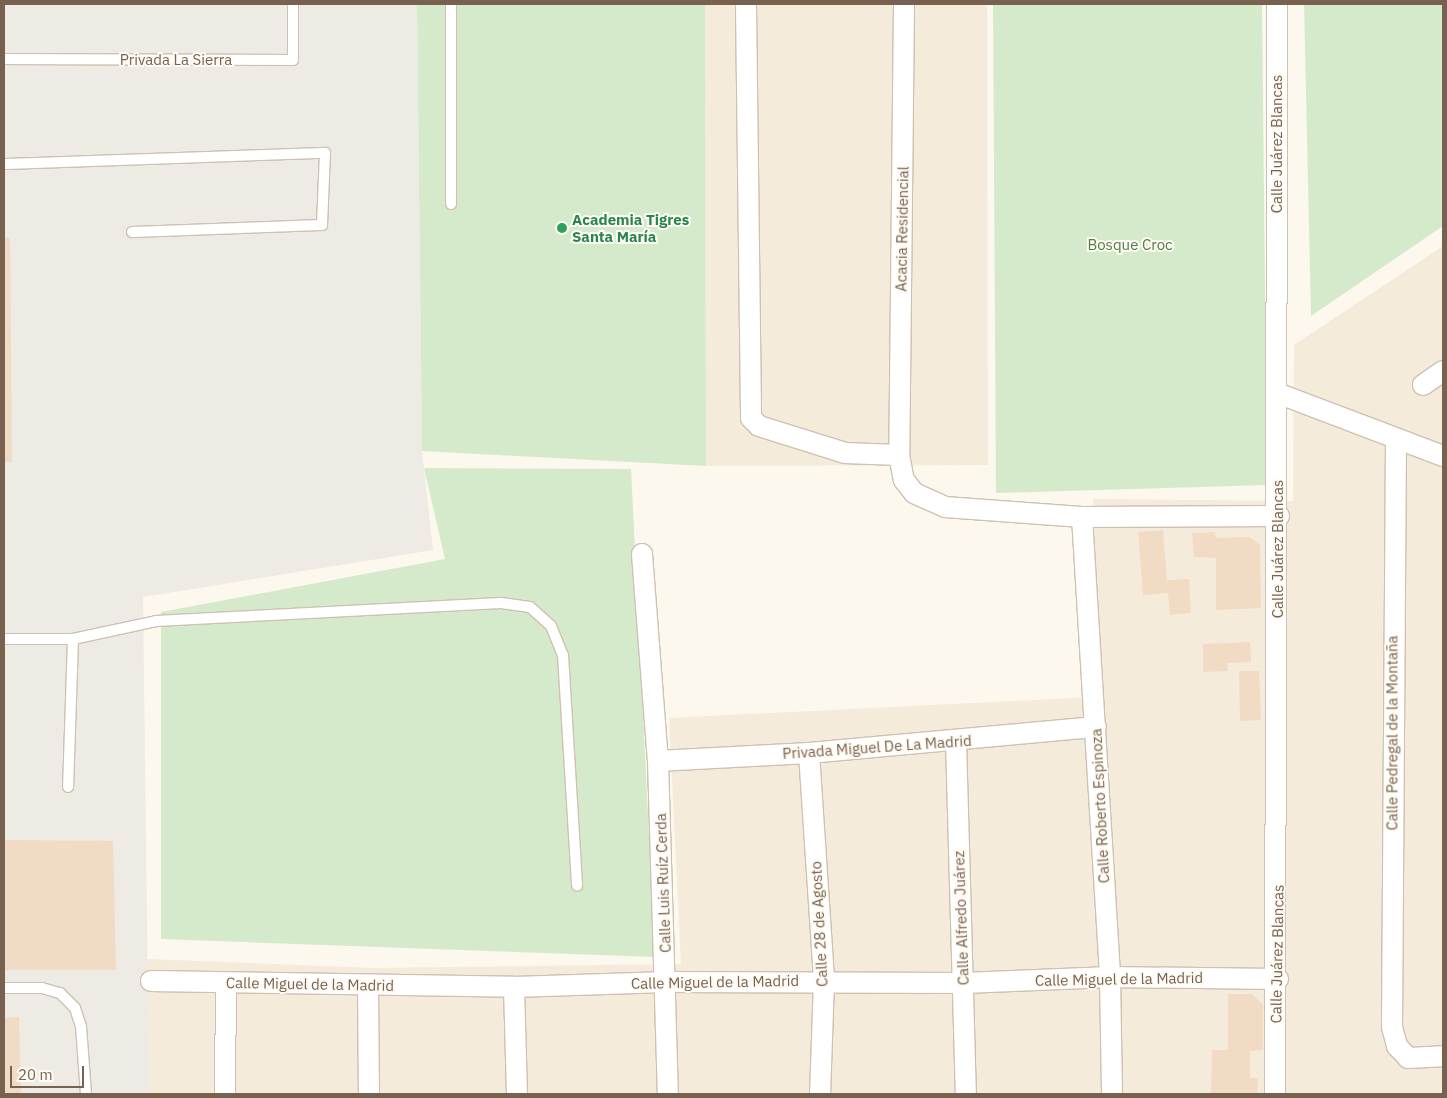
<!DOCTYPE html>
<html>
<head>
<meta charset="utf-8">
<style>
  body { margin:0 }
  #map { position:relative; width:1447px; height:1098px; overflow:hidden; background:#fcf8ed; font-family:"IBM Plex Sans",sans-serif }
  div>[style] { position:absolute }
  .residential>* { inset:0; background:#f4ebdb }
  .industrial>* { inset:0; background:#eeeae4 }
  .green>* { inset:0; background:#d4eacb }
  .building>* { inset:0; background:#f1dbc5 }
  .roads { filter:drop-shadow(1px 0 #cfc1b1) drop-shadow(-1px 0 #cfc1b1) drop-shadow(0 1px #cfc1b1) drop-shadow(0 -1px #cfc1b1) }
  .service>* { height:10px; margin:-5px; padding:0 5px; transform-origin:5px; border-radius:5px; background:#fff }
  .minor>* { height:20px; margin:-10px; padding:0 10px; transform-origin:10px; border-radius:10px; background:#fff }
  .dots>* { width:14px; height:14px; translate:-50% -50%; box-sizing:border-box; border:2px solid #fefbf4; border-radius:50% }
  span { translate:-50% -50%; white-space:nowrap; text-align:center; line-height:1.15; -webkit-text-stroke:4px #fefbf4; paint-order:stroke }
  .street-label { font-size:15px; color:#78624f }
  .leisure-label { font-size:15px; color:#27864d; font-weight:700 }
  .left { translate:0 -50%; text-align:left }
  .park-label { font-size:15px; color:#527d47 }
  .frame { position:absolute; inset:0; border:5px solid #78624f; pointer-events:none }
  .scale { position:absolute; left:10px; top:1066px; width:74px; height:22px; box-sizing:border-box; border:2px solid #78624f; border-top:0; padding-left:6px; font-size:15px; line-height:18px; white-space:nowrap; color:#78624f; -webkit-text-stroke:4px #fefbf4; paint-order:stroke }
</style>
</head>
<body>
<div id="map">
  <div class="residential">
    <div style="clip-path:polygon(705px 4px,987px 4px,988px 465px,706px 466px)"></div>
    <div style="clip-path:polygon(1443px 246px,1443px 1094px,149px 1094px,147px 959px,373px 968px,681px 964px,669px 718px,1095px 697px,1093px 499px,1293px 501px,1294px 345px)"></div>
  </div>
  <div class="industrial">
    <div style="clip-path:polygon(4px 4px,417px 4px,422px 451px,433px 550px,143px 597px,149px 1094px,4px 1094px)"></div>
  </div>
  <div class="green">
    <div style="clip-path:polygon(417px 4px,705px 4px,706px 466px,422px 451px)"></div>
    <div style="clip-path:polygon(993px 4px,1262px 4px,1267px 485px,996px 493px)"></div>
    <div style="clip-path:polygon(1304px 4px,1443px 4px,1443px 226px,1311px 316px)"></div>
    <div style="clip-path:polygon(424px 468px,631px 469px,655px 957px,161px 939px,161px 612px,445px 559px)"></div>
  </div>
  <div class="building">
    <div style="clip-path:polygon(4px 238px,10px 238px,12px 462px,4px 462px)"></div>
    <div style="clip-path:polygon(1163px 530px,1167px 580px,1189px 579px,1191px 613px,1170px 615px,1168px 593px,1143px 595px,1138px 532px)"></div>
    <div style="clip-path:polygon(1215px 532px,1216px 538px,1249px 537px,1260px 545px,1261px 608px,1216px 610px,1216px 558px,1194px 557px,1192px 533px)"></div>
    <div style="clip-path:polygon(1250px 642px,1251px 662px,1227px 663px,1228px 671px,1203px 672px,1203px 644px)"></div>
    <div style="clip-path:polygon(1239px 671px,1259px 671px,1261px 720px,1240px 721px)"></div>
    <div style="clip-path:polygon(4px 840px,113px 841px,116px 970px,4px 970px)"></div>
    <div style="clip-path:polygon(1228px 994px,1252px 994px,1263px 1005px,1263px 1050px,1250px 1051px,1250px 1078px,1258px 1078px,1257px 1094px,1211px 1094px,1212px 1050px,1228px 1050px)"></div>
    <div style="clip-path:polygon(19px 1017px,21px 1094px,4px 1094px,4px 1018px)"></div>
  </div>
  <div class="roads">
    <div class="service">
      <div style="left:451px;top:4px;width:200px;rotate:90deg"></div>
      <div style="left:4px;top:59px;width:289px;rotate:0.2deg"></div>
      <div style="left:293px;top:60px;width:56px;rotate:-90deg"></div>
      <div style="left:4px;top:164px;width:321px;rotate:-2deg"></div>
      <div style="left:325px;top:153px;width:72px;rotate:92.4deg"></div>
      <div style="left:322px;top:225px;width:190px;rotate:177.9deg"></div>
      <div style="left:4px;top:639px;width:69px"></div>
      <div style="left:73px;top:639px;width:148px;rotate:91.9deg"></div>
      <div style="left:73px;top:639px;width:85px;rotate:-12.2deg"></div>
      <div style="left:156px;top:621px;width:345px;rotate:-3deg"></div>
      <div style="left:501px;top:603px;width:29px;rotate:8deg"></div>
      <div style="left:530px;top:607px;width:28px;rotate:42deg"></div>
      <div style="left:551px;top:626px;width:31px;rotate:68deg"></div>
      <div style="left:563px;top:655px;width:231px;rotate:86.5deg"></div>
      <div style="left:4px;top:988px;width:38px"></div>
      <div style="left:42px;top:988px;width:19px;rotate:16deg"></div>
      <div style="left:60px;top:993px;width:21px;rotate:45deg"></div>
      <div style="left:75px;top:1008px;width:19px;rotate:72deg"></div>
      <div style="left:81px;top:1026px;width:68px;rotate:85.8deg"></div>
    </div>
    <div class="minor">
      <div style="left:746px;top:4px;width:414px;rotate:89.3deg"></div>
      <div style="left:751px;top:418px;width:11px;rotate:45deg"></div>
      <div style="left:759px;top:426px;width:90px;rotate:17.4deg"></div>
      <div style="left:845px;top:453px;width:54px;rotate:2.1deg"></div>
      <div style="left:904px;top:4px;width:451px;rotate:90.6deg"></div>
      <div style="left:899px;top:455px;width:25px;rotate:79deg"></div>
      <div style="left:904px;top:480px;width:16px;rotate:52deg"></div>
      <div style="left:914px;top:493px;width:34px;rotate:24deg"></div>
      <div style="left:945px;top:507px;width:137px;rotate:4.2deg"></div>
      <div style="left:1082px;top:517px;width:197px;rotate:-0.3deg"></div>
      <div style="left:1423px;top:385px;width:24px;rotate:-35deg"></div>
      <div style="left:1277px;top:393px;width:178px;rotate:20.8deg"></div>
      <div style="left:1396px;top:439px;width:588px;rotate:90.39deg"></div>
      <div style="left:1392px;top:1027px;width:20px;rotate:75deg"></div>
      <div style="left:1397px;top:1046px;width:16px;rotate:47deg"></div>
      <div style="left:1408px;top:1058px;width:35px;rotate:-3deg"></div>
      <div style="left:1082px;top:517px;width:461px;rotate:86.5deg"></div>
      <div style="left:1110px;top:977px;width:117px;rotate:89deg"></div>
      <div style="left:642px;top:554px;width:208px;rotate:85.6deg"></div>
      <div style="left:658px;top:761px;width:333px;rotate:88.3deg"></div>
      <div style="left:956px;top:741px;width:353px;rotate:88.4deg"></div>
      <div style="left:809px;top:753px;width:228px;rotate:86.2deg"></div>
      <div style="left:824px;top:981px;width:113px;rotate:92deg"></div>
      <div style="left:658px;top:761px;width:151px;rotate:-3deg"></div>
      <div style="left:809px;top:753px;width:288px;rotate:-5.2deg"></div>
      <div style="left:151px;top:981px;width:363px;rotate:0.9deg"></div>
      <div style="left:514px;top:987px;width:154px;rotate:-1.9deg"></div>
      <div style="left:668px;top:982px;width:296px;rotate:0.2deg"></div>
      <div style="left:964px;top:983px;width:146px;rotate:-2.4deg"></div>
      <div style="left:1110px;top:977px;width:168px;rotate:0.7deg"></div>
      <div style="left:368px;top:985px;width:109px;rotate:89.5deg"></div>
      <div style="left:514px;top:987px;width:107px;rotate:88.4deg"></div>
      <div style="left:225px;top:1094px;width:111px;rotate:-89.5deg"></div>
      <div style="left:1275px;top:1094px;width:1090px;rotate:-89.89deg"></div>
    </div>
  </div>
  <div class="dots">
    <div style="left:562px;top:228px;background:#2e9e5b"></div>
  </div>
  <div class="street-label">
    <span style="left:176px;top:60px">Privada La Sierra</span>
    <span style="left:1277px;top:144px;rotate:-90deg">Calle Juárez Blancas</span>
    <span style="left:902px;top:229px;rotate:-89deg">Acacia Residencial</span>
    <span style="left:1278px;top:549px;rotate:-90deg">Calle Juárez Blancas</span>
    <span style="left:1392px;top:733px;rotate:-90deg">Calle Pedregal de la Montaña</span>
    <span style="left:877px;top:747px;rotate:-4deg">Privada Miguel De La Madrid</span>
    <span style="left:1100px;top:806px;rotate:-93deg">Calle Roberto Espinoza</span>
    <span style="left:663px;top:883px;rotate:-92deg">Calle Luis Ruíz Cerda</span>
    <span style="left:961px;top:918px;rotate:-92deg">Calle Alfredo Juárez</span>
    <span style="left:819px;top:924px;rotate:-93deg">Calle 28 de Agosto</span>
    <span style="left:1277px;top:954px;rotate:-89deg">Calle Juárez Blancas</span>
    <span style="left:1119px;top:979px;rotate:-1deg">Calle Miguel de la Madrid</span>
    <span style="left:715px;top:982px;rotate:-1deg">Calle Miguel de la Madrid</span>
    <span style="left:310px;top:984px;rotate:1deg">Calle Miguel de la Madrid</span>
  </div>
  <div class="leisure-label">
    <span class="left" style="left:572px;top:228px">Academia Tigres<br>Santa María</span>
  </div>
  <div class="park-label">
    <span style="left:1130px;top:245px">Bosque Croc</span>
  </div>
  <div class="frame"></div>
  <div class="scale">20 m</div>
</div>
</body>
</html>
